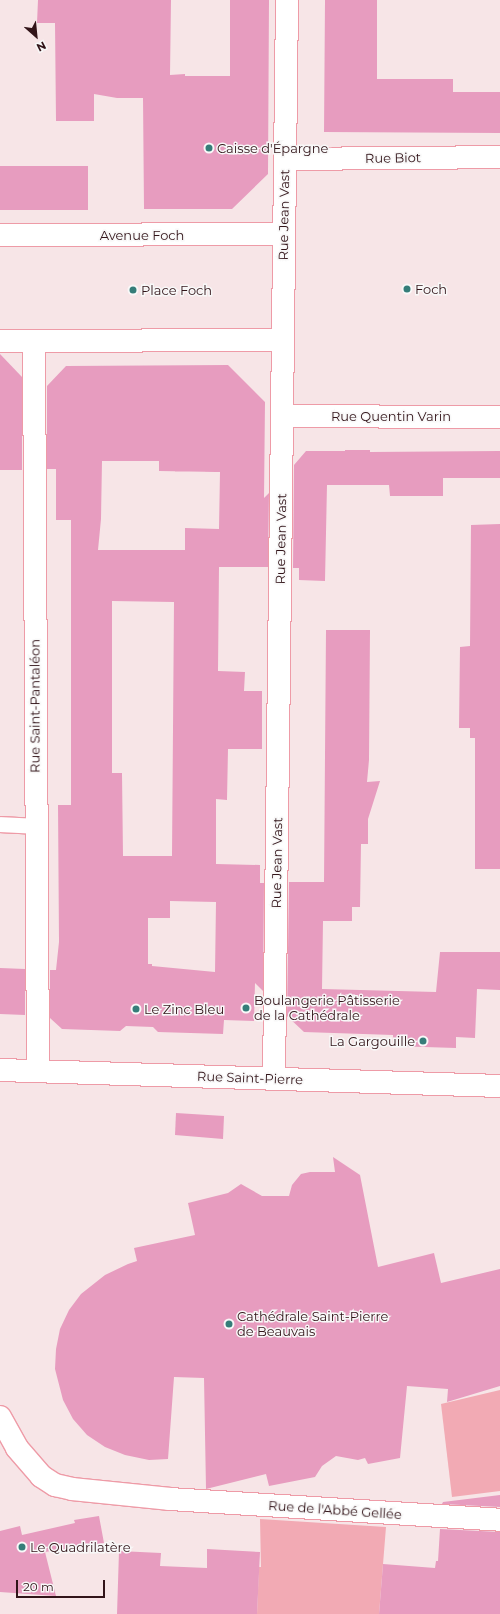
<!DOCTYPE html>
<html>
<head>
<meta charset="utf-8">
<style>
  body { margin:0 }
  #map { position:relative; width:500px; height:1614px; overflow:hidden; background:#f7e5e7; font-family:Montserrat,sans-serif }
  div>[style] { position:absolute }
  .green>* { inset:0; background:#f2aab4 }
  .building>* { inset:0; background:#e79cbf }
  .roads { filter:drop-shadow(1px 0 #ee9ba7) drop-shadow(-1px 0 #ee9ba7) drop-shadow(0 1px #ee9ba7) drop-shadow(0 -1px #ee9ba7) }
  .lane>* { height:15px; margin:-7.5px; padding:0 7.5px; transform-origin:7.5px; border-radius:7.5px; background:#fff }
  .street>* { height:22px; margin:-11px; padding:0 11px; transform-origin:11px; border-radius:11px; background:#fff }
  .dots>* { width:11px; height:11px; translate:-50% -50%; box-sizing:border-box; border:2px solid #f8f8f8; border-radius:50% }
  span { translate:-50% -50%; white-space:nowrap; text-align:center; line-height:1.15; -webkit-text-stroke:3px #f8f8f8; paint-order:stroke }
  .poi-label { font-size:13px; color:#321419 }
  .left { translate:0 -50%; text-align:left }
  .right { translate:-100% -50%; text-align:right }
  .street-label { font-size:13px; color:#321419 }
  .north { position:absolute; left:16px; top:16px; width:40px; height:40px; -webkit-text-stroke:3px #f8f8f8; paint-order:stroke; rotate:153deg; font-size:11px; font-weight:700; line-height:16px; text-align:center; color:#321419 }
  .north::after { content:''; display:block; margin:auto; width:14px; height:18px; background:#321419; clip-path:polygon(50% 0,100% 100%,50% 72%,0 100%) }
  .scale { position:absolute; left:16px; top:1580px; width:89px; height:18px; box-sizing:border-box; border:2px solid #321419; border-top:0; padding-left:5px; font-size:12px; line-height:14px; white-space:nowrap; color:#321419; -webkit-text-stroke:3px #f8f8f8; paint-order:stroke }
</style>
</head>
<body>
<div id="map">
  <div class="green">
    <div style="clip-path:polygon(500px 1390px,500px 1491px,452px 1497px,441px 1404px)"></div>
    <div style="clip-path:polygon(260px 1519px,386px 1527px,379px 1614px,257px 1614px,259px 1567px,261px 1567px)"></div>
  </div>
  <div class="building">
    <div style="clip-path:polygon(38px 0,171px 0,170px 75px,185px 74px,185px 76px,230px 76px,230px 0,269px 0,268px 174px,232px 209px,144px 209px,143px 98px,117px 98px,94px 94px,94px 121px,56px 121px,55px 23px,37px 23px)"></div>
    <div style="clip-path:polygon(325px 0,377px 0,377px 79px,453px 79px,453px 92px,500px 92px,500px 133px,324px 132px)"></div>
    <div style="clip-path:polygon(0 166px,88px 166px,88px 210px,0 210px)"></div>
    <div style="clip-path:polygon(0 354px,22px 377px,22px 470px,0 470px)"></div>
    <div style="clip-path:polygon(evenodd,228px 365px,265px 402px,264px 498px,269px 493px,268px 567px,219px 567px,218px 671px,245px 672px,244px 691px,262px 691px,262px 749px,228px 749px,227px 800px,216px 799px,216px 864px,260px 865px,260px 883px,264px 883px,263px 991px,255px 983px,254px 1021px,224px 1020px,223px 1034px,158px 1032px,153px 1027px,126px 1026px,120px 1031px,62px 1029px,50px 1018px,50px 970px,56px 970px,59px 942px,58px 805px,71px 805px,71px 520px,56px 520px,56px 469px,47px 469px,47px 386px,66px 366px,228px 365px,102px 461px,159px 461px,159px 471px,220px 472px,219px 529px,185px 528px,185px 550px,98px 550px,101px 519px,102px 461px,228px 365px,112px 601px,174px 602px,172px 856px,123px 856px,122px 773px,112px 773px,112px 601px,228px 365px,170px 901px,216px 902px,215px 972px,152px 966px,152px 964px,148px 964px,148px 918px,170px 918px,170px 901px)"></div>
    <div style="clip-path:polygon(345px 450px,370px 450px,370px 452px,500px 451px,500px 478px,443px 478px,443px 496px,390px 496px,389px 485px,327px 485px,325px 581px,299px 580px,299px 568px,293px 568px,294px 465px,306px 451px,345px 451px)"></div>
    <div style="clip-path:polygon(500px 524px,500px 869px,475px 869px,475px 738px,470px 738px,470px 728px,459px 728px,460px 647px,470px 646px,471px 525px)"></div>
    <div style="clip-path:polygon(326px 630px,370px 630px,369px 760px,367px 782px,380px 781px,368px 819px,368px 844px,361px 844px,360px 907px,352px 907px,352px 921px,323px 921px,322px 989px,436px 992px,440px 952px,500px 952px,500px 990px,477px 989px,475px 1038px,456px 1037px,456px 1048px,393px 1046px,393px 1035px,304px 1032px,287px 1016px,289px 882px,324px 882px)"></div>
    <div style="clip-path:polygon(0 968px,25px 969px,25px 1015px,0 1014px)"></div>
    <div style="clip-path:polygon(176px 1113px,224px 1116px,223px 1139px,175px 1135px)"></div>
    <div style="clip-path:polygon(333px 1157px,360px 1175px,378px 1267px,434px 1253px,441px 1283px,500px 1269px,500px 1386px,447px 1402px,448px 1389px,407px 1386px,400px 1458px,368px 1464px,365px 1458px,358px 1460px,336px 1456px,322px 1466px,315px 1477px,269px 1486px,266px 1474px,206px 1489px,204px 1378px,174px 1377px,168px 1459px,149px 1460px,125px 1455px,105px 1447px,87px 1435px,73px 1419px,63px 1400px,55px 1369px,56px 1349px,60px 1329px,69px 1310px,81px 1294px,105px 1275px,128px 1264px,137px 1261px,134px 1248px,195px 1235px,188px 1203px,228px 1193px,241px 1184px,262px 1196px,289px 1196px,292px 1185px,301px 1174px,310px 1172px,335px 1172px)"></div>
    <div style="clip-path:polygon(500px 1495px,500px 1507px,442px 1504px,443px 1502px)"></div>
    <div style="clip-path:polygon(99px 1516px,104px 1543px,45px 1552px,56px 1596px,0 1592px,0 1531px,20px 1526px,22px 1535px,75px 1523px,74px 1520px)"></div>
    <div style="clip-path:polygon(440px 1529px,500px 1532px,500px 1614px,379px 1614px,383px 1564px,435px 1568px,436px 1561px,438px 1561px)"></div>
    <div style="clip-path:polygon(207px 1549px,260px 1552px,257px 1614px,117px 1614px,119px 1551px,161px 1553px,160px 1566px,207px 1568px)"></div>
  </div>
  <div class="roads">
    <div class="lane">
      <div style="left:0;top:824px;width:36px;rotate:3deg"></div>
    </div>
    <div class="street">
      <div style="left:285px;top:159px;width:215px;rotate:-0.5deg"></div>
      <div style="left:0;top:235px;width:284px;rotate:-0.2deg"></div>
      <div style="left:0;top:341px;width:283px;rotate:-0.2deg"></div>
      <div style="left:34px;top:341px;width:730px;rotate:89.69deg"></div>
      <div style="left:282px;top:416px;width:218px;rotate:0.3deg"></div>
      <div style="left:0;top:1070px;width:500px;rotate:1.83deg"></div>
      <div style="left:274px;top:1079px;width:1079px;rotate:-89.31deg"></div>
      <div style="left:0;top:1417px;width:35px;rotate:61deg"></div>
      <div style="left:17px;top:1448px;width:37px;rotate:49deg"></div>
      <div style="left:41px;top:1476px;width:17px;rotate:33deg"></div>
      <div style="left:55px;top:1485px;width:17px;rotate:13deg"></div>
      <div style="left:72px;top:1489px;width:99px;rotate:5.8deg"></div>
      <div style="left:170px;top:1499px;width:331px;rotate:3.6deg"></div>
    </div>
  </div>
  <div class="dots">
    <div style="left:209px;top:148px;background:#357d79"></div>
    <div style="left:407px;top:289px;background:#357d79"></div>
    <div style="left:133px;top:290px;background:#357d79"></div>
    <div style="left:246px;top:1008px;background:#357d79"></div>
    <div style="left:136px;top:1009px;background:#357d79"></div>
    <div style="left:423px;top:1041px;background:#357d79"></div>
    <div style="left:229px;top:1324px;background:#357d79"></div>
    <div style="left:22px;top:1547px;background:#357d79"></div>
  </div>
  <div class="poi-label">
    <span class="left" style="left:217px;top:148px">Caisse d'Épargne</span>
    <span class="left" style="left:415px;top:289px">Foch</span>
    <span class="left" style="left:141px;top:290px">Place Foch</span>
    <span class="left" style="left:254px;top:1008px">Boulangerie Pâtisserie<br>de la Cathédrale</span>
    <span class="left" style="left:144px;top:1009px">Le Zinc Bleu</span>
    <span class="right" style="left:415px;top:1041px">La Gargouille</span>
    <span class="left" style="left:237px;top:1324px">Cathédrale Saint-Pierre<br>de Beauvais</span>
    <span class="left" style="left:30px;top:1547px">Le Quadrilatère</span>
  </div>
  <div class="street-label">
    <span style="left:393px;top:158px;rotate:-1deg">Rue Biot</span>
    <span style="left:284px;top:215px;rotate:-89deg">Rue Jean Vast</span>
    <span style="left:142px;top:235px">Avenue Foch</span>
    <span style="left:391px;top:416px">Rue Quentin Varin</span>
    <span style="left:281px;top:539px;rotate:-89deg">Rue Jean Vast</span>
    <span style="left:35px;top:706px;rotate:-90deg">Rue Saint-Pantaléon</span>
    <span style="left:277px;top:863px;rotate:-89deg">Rue Jean Vast</span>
    <span style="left:250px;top:1078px;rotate:2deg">Rue Saint-Pierre</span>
    <span style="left:335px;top:1510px;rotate:4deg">Rue de l'Abbé Gellée</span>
  </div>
  <div class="north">N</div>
  <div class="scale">20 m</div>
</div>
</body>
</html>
